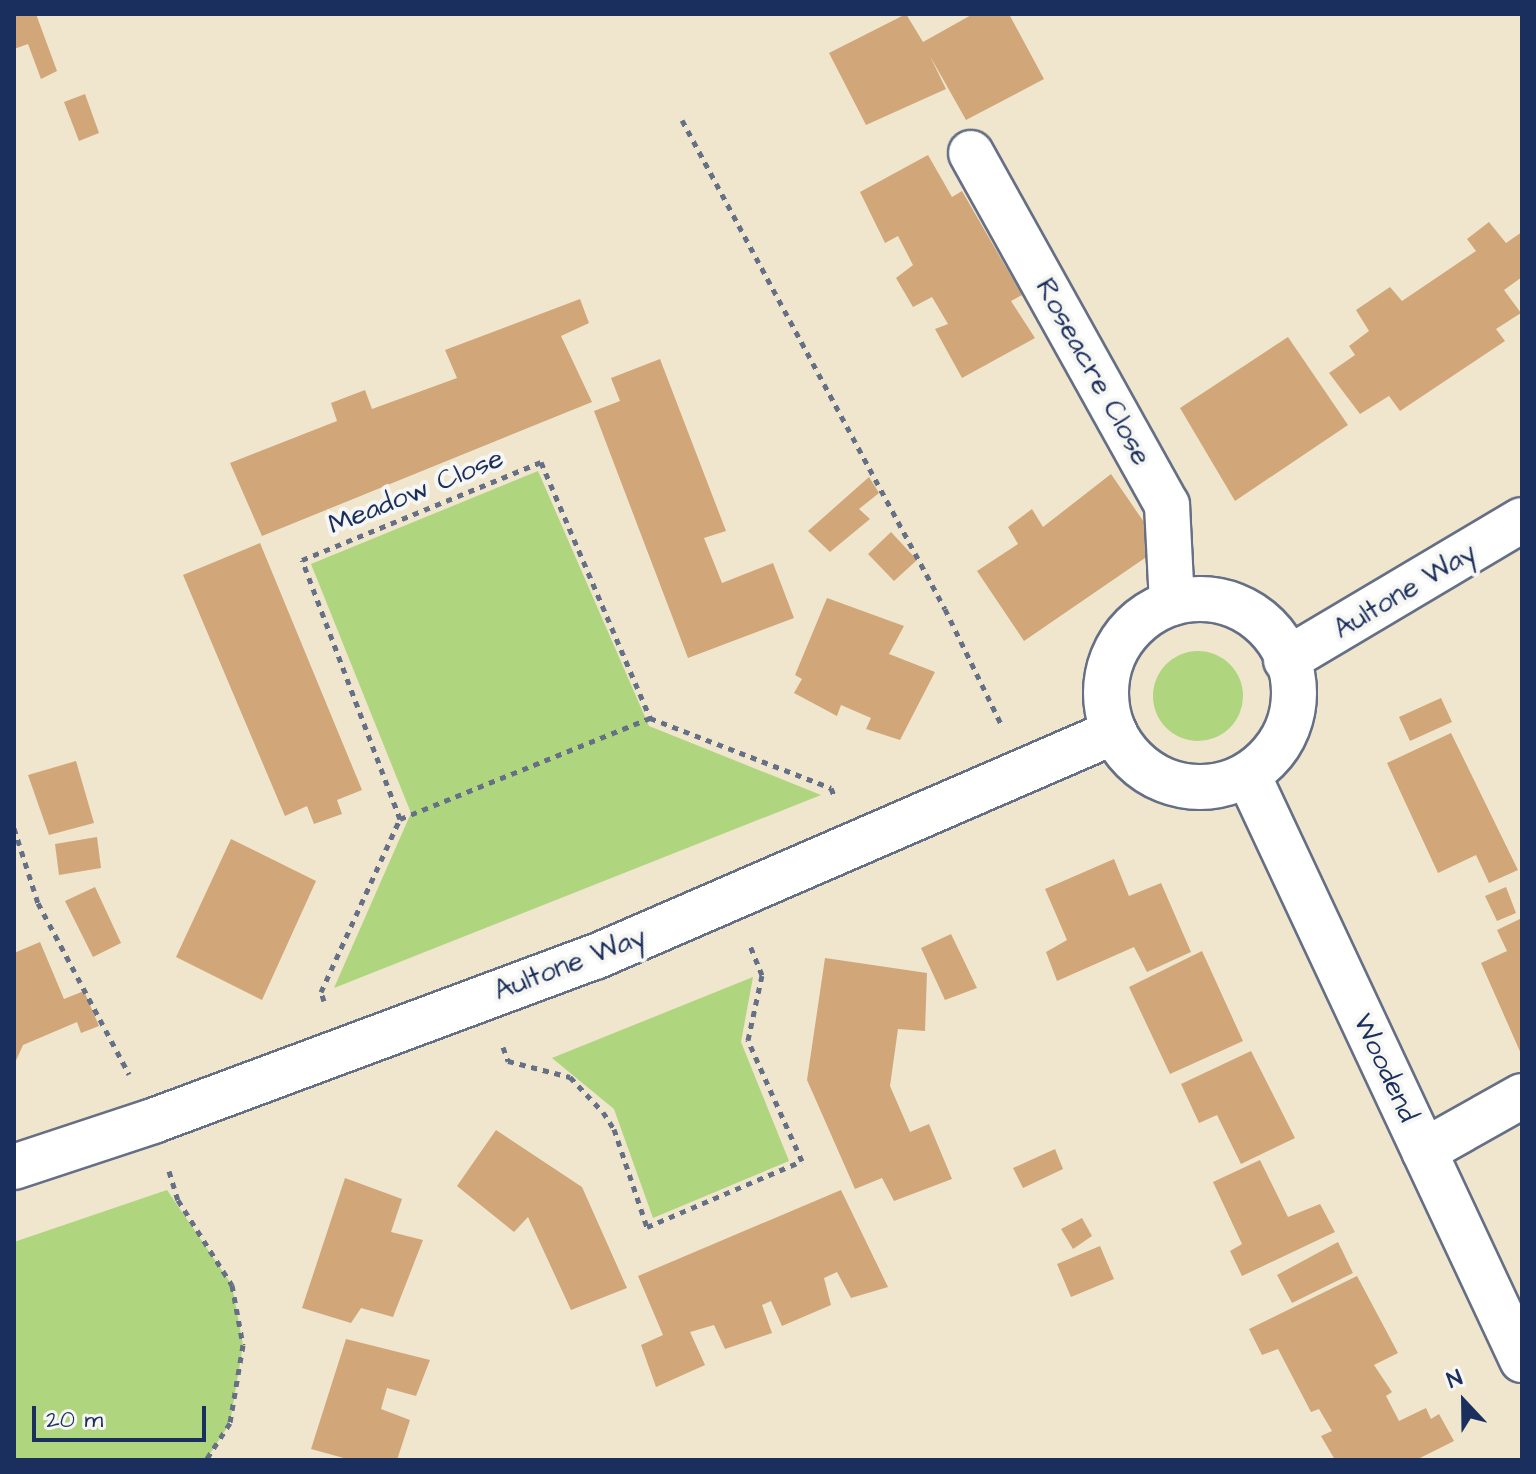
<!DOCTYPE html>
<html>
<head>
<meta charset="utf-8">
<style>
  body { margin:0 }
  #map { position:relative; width:1536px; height:1474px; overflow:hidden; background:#efe6cd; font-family:"Architects Daughter",sans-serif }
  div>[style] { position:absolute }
  .green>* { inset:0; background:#afd57f }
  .round { border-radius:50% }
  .building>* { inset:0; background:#d1a77a }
  .path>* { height:5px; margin-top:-2.5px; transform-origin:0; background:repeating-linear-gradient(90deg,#656f85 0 6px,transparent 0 12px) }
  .roads { filter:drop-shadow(2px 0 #656f85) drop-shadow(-2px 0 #656f85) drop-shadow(0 2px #656f85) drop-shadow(0 -2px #656f85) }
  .minor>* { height:44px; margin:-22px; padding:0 22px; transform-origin:22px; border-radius:22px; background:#fff }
  .minor>.ring { margin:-22px; padding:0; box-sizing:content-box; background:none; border:44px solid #fff; border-radius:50% }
  span { translate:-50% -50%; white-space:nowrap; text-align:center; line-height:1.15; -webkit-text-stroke:8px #f6f6f2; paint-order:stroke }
  .street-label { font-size:28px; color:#1b2f5e }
  .frame { position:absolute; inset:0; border:16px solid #1b2f5e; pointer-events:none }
  .north { position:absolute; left:1424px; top:1362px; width:80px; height:80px; -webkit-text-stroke:6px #f6f6f2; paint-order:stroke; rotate:338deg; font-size:22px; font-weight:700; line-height:32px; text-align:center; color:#1b2f5e }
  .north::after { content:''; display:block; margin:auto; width:28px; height:36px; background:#1b2f5e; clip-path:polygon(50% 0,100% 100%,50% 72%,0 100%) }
  .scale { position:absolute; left:32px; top:1406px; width:174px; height:36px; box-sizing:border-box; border:4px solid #1b2f5e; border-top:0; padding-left:10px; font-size:24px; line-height:28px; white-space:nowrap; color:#1b2f5e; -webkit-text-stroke:6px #f6f6f2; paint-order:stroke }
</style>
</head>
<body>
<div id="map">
  <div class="green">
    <div style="clip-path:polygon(538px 471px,649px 726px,821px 795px,334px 988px,411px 813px,311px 564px)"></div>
    <div class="round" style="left:1153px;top:651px;width:90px;height:90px"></div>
    <div style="clip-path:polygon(753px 977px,741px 1042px,789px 1161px,653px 1218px,614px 1109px,552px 1058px)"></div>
    <div style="clip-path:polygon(167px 1190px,232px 1285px,243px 1345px,230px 1423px,206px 1460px,14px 1460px,14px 1242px)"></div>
  </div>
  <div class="building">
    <div style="clip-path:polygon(14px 14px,36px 14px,57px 71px,41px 79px,28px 44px,14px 49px)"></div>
    <div style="clip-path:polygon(906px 14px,923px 42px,973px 14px,1009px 14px,1044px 79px,966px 120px,930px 56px,946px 89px,866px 125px,829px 53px)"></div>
    <div style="clip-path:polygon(85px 94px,99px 133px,79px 141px,64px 102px)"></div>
    <div style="clip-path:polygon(928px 155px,952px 197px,962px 191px,1022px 295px,1011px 301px,1035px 338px,962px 378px,935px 329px,948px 324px,932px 297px,913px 307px,896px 278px,913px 265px,898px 236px,885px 243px,860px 192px)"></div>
    <div style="clip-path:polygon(1489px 222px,1506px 243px,1522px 232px,1522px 277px,1504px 290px,1521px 313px,1496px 329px,1505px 341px,1400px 411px,1389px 396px,1360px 414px,1329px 373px,1355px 355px,1349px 346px,1369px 331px,1356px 310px,1390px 287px,1402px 301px,1476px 251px,1467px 239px)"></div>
    <div style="clip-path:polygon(580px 299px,589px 323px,561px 336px,592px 402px,262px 536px,230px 463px,337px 421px,331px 403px,365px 390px,372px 409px,457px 378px,445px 350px)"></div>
    <div style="clip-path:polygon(1288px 337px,1348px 425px,1235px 501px,1180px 408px)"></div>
    <div style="clip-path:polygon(660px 359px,726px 531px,704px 538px,722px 583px,773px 563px,794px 618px,688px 658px,594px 411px,620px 401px,611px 378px)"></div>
    <div style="clip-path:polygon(1111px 474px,1161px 547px,1024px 641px,977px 571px,1018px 544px,1008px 527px,1032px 509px,1043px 527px)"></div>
    <div style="clip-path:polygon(869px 477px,879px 493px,859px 509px,870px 519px,830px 552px,808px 531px)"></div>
    <div style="clip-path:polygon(891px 532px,917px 560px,894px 581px,868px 554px)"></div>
    <div style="clip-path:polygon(260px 543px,362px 790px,337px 800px,342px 814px,314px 824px,307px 806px,285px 816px,183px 575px)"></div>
    <div style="clip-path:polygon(827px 598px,904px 626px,889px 654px,935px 672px,900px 740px,866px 729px,871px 718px,841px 705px,837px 716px,794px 693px,802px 679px,795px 675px)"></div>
    <div style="clip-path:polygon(1441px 698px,1452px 722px,1410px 741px,1399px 717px)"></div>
    <div style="clip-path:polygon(1451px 733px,1518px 870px,1489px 883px,1476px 855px,1438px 873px,1387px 763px)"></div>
    <div style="clip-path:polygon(76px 761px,94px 823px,49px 835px,28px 775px)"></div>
    <div style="clip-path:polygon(97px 837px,101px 868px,59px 875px,55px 844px)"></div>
    <div style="clip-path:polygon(231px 839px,316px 881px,262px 1000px,176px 957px)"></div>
    <div style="clip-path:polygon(1114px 859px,1129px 896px,1161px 883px,1191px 952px,1147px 972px,1134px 947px,1057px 981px,1046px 952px,1067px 940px,1045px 889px)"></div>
    <div style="clip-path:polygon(95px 887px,121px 943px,93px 957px,65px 901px)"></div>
    <div style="clip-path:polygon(1506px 887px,1516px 913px,1497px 921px,1485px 896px)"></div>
    <div style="clip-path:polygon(1522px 918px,1522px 1056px,1481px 963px,1507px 951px,1497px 930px)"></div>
    <div style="clip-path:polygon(951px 934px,977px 988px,945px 1000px,921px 948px)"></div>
    <div style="clip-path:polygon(40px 942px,64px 999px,84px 991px,99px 1026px,81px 1033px,77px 1022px,23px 1045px,14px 1065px,14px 953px)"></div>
    <div style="clip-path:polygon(1202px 951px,1243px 1041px,1170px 1074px,1129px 987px)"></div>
    <div style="clip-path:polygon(825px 958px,927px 973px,925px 1031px,898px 1029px,890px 1086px,910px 1132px,929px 1124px,952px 1179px,894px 1201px,882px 1178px,855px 1189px,807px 1080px)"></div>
    <div style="clip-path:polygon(1251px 1051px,1295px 1138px,1241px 1164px,1217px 1115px,1199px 1123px,1181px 1084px)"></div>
    <div style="clip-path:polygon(496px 1130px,582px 1187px,627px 1288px,571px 1310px,528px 1217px,514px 1232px,457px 1186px)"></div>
    <div style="clip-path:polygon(1055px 1149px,1063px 1169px,1023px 1188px,1013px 1168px)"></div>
    <div style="clip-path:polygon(1260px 1160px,1288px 1217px,1320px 1204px,1335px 1232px,1242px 1276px,1230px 1251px,1242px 1244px,1213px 1182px)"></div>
    <div style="clip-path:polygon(345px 1178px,402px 1199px,391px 1232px,423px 1240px,393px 1317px,361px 1308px,351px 1323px,302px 1308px)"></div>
    <div style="clip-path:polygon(841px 1190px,888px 1287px,851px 1298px,837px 1272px,824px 1278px,831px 1305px,782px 1326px,771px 1301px,762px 1305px,772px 1333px,725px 1349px,714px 1325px,690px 1332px,705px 1365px,656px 1387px,641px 1345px,663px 1335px,638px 1276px)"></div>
    <div style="clip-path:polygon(1082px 1218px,1092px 1236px,1073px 1249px,1061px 1229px)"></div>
    <div style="clip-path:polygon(1338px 1242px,1353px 1273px,1292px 1303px,1277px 1275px)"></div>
    <div style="clip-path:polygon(1100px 1246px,1114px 1279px,1071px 1297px,1057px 1264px)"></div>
    <div style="clip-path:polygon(1357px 1276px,1398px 1353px,1374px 1365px,1392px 1392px,1386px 1396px,1399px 1421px,1426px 1408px,1431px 1419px,1439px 1414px,1454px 1441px,1416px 1460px,1335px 1460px,1321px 1436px,1332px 1431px,1319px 1409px,1311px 1412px,1278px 1349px,1262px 1355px,1249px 1329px)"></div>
    <div style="clip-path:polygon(346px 1339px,430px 1360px,416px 1396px,387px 1388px,381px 1409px,410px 1420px,397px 1460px,351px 1460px,311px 1449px)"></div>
  </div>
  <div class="path">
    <div style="left:682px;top:120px;width:555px;rotate:61.73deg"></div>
    <div style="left:945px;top:609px;width:128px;rotate:64deg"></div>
    <div style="left:400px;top:819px;width:270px;rotate:-22deg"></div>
    <div style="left:14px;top:828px;width:79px;rotate:72.3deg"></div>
    <div style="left:38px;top:903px;width:194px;rotate:62deg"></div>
    <div style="left:324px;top:1001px;width:9px;rotate:-108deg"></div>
    <div style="left:321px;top:992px;width:190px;rotate:-65.5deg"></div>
    <div style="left:400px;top:819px;width:277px;rotate:-110.7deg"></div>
    <div style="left:302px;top:560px;width:258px;rotate:-22.3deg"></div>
    <div style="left:541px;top:462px;width:278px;rotate:66.9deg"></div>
    <div style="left:650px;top:718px;width:194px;rotate:21.1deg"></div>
    <div style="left:831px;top:788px;width:11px;rotate:68deg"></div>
    <div style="left:503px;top:1047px;width:15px;rotate:70deg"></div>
    <div style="left:508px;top:1061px;width:64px;rotate:14.5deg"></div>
    <div style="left:570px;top:1077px;width:48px;rotate:46.7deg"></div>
    <div style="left:603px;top:1112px;width:20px;rotate:57deg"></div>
    <div style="left:614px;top:1129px;width:103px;rotate:71.4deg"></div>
    <div style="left:647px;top:1227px;width:168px;rotate:-23.1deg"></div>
    <div style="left:802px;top:1161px;width:133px;rotate:-114.1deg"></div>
    <div style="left:748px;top:1040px;width:66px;rotate:-77.8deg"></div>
    <div style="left:762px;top:975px;width:32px;rotate:-112deg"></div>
    <div style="left:169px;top:1171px;width:30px;rotate:73deg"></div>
    <div style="left:178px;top:1200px;width:101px;rotate:57.6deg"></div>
    <div style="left:232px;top:1285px;width:61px;rotate:79.6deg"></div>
    <div style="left:243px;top:1345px;width:79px;rotate:99.5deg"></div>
    <div style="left:230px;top:1423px;width:44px;rotate:123deg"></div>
  </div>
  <div class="roads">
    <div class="minor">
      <div style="left:971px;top:153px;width:403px;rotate:60.9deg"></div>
      <div style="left:1167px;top:505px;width:98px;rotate:87.1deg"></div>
      <div class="ring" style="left:1106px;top:599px;width:144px;height:144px"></div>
      <div style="left:1286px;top:660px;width:274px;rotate:-30.7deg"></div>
      <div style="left:1248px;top:775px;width:646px;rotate:64.9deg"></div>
      <div style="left:1424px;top:1151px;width:112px;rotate:-29.3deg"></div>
      <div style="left:14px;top:1167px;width:146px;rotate:-18.3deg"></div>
      <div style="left:153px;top:1121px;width:471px;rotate:-20.4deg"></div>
      <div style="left:595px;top:957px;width:566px;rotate:-23.44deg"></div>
    </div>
  </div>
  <div class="street-label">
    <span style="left:1093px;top:372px;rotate:61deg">Roseacre Close</span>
    <span style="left:416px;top:492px;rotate:-22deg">Meadow Close</span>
    <span style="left:1405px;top:591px;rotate:-31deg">Aultone Way</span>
    <span style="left:570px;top:964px;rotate:-21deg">Aultone Way</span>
    <span style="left:1385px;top:1068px;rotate:65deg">Woodend</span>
  </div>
  <div class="frame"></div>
  <div class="north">N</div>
  <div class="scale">20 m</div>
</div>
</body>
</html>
